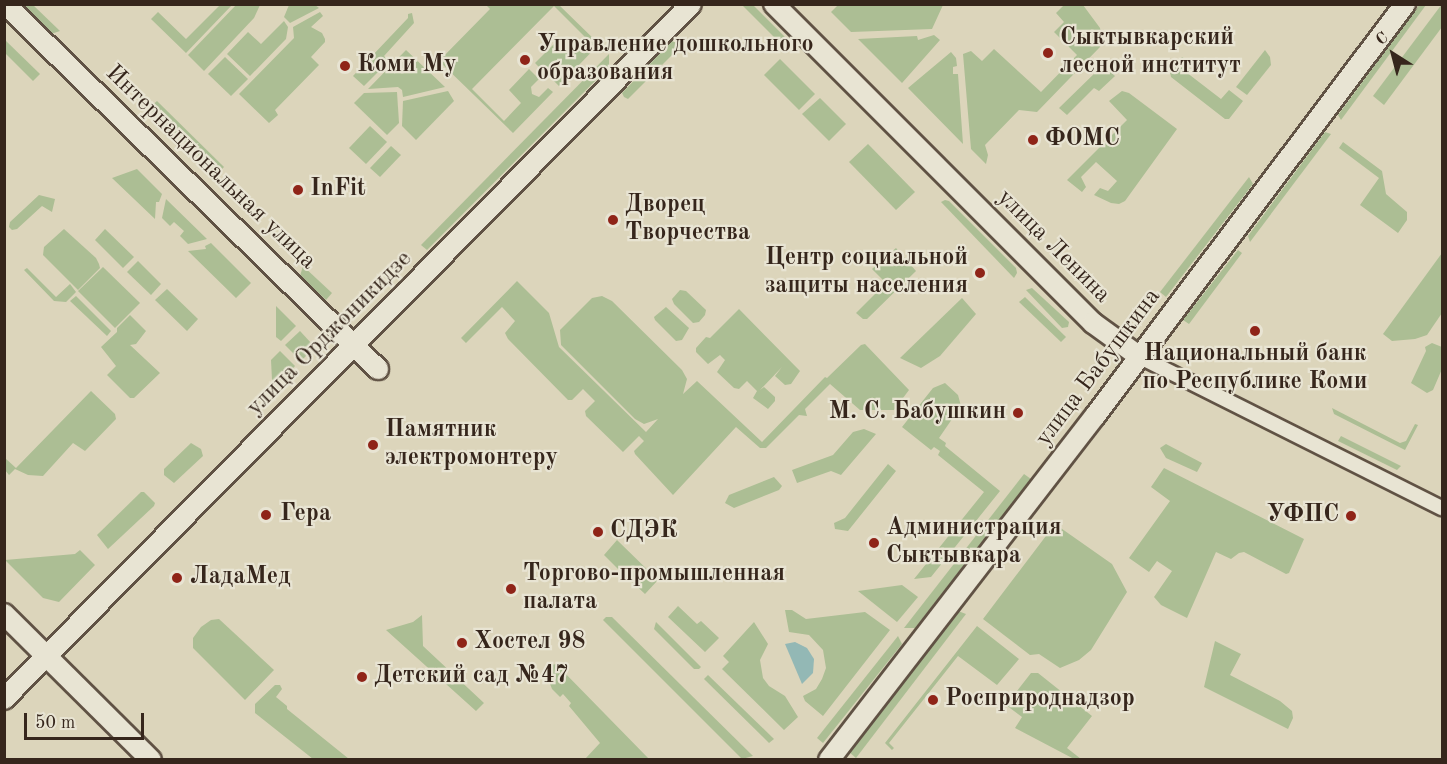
<!DOCTYPE html>
<html>
<head>
<meta charset="utf-8">
<style>
  body { margin:0 }
  #map { position:relative; width:1447px; height:764px; overflow:hidden; background:#dcd5bb; font-family:"Old Standard TT",serif }
  div>[style] { position:absolute }
  .green>* { inset:0; background:#acbe94 }
  .water>* { inset:0; background:#93b8b5 }
  .roads { filter:drop-shadow(2px 0 #605244) drop-shadow(-2px 0 #605244) drop-shadow(0 2px #605244) drop-shadow(0 -2px #605244) }
  .street>* { height:14px; margin:-7px; padding:0 7px; transform-origin:7px; border-radius:7px; background:#e8e4d3 }
  .secondary>* { height:20px; margin:-10px; padding:0 10px; transform-origin:10px; border-radius:10px; background:#e8e4d3 }
  .dots>* { width:16px; height:16px; translate:-50% -50%; box-sizing:border-box; border:3px solid #e8e4d3; border-radius:50% }
  span { translate:-50% -50%; white-space:nowrap; text-align:center; line-height:1.15; -webkit-text-stroke:4.5px #e8e4d3; paint-order:stroke }
  .poi-label { font-size:24px; color:#36261c; font-weight:700 }
  .left { translate:0 -50%; text-align:left }
  .right { translate:-100% -50%; text-align:right }
  .street-label { font-size:24px; color:#36261c }
  .frame { position:absolute; inset:0; border:6px solid #36261c; pointer-events:none }
  .north { position:absolute; left:1363px; top:24px; width:60px; height:60px; -webkit-text-stroke:4px #e8e4d3; paint-order:stroke; rotate:324deg; font-size:16px; font-weight:700; line-height:24px; text-align:center; color:#36261c }
  .north::after { content:''; display:block; margin:auto; width:21px; height:27px; background:#36261c; clip-path:polygon(50% 0,100% 100%,50% 72%,0 100%) }
  .scale { position:absolute; left:24px; top:713px; width:120px; height:27px; box-sizing:border-box; border:3px solid #36261c; border-top:0; padding-left:8px; font-size:18px; line-height:21px; white-space:nowrap; color:#36261c; -webkit-text-stroke:4px #e8e4d3; paint-order:stroke }
</style>
</head>
<body>
<div id="map">
  <div class="green">
    <div style="clip-path:polygon(237px 4px,260px 5px,254px 18px,204px 71px,188px 55px)"></div>
    <div style="clip-path:polygon(1065px 4px,1083px 5px,1100px 28px,1102px 38px,1100px 47px,1037px 112px,1019px 110px,985px 145px,988px 155px,986px 164px,971px 149px,963px 54px,971px 51px,982px 61px,994px 49px,1041px 92px,1077px 55px,1054px 32px,1064px 22px,1056px 13px)"></div>
    <div style="clip-path:polygon(1420px 4px,1426px 5px,1341px 120px,1338px 115px)"></div>
    <div style="clip-path:polygon(1442px 4px,1442px 27px,1384px 105px,1373px 96px)"></div>
    <div style="clip-path:polygon(20px 5px,33px 5px,60px 31px,51px 34px)"></div>
    <div style="clip-path:polygon(220px 5px,232px 5px,186px 53px,151px 19px,158px 12px,186px 39px)"></div>
    <div style="clip-path:polygon(289px 5px,315px 5px,319px 8px,290px 23px,284px 17px)"></div>
    <div style="clip-path:polygon(486px 5px,559px 5px,599px 44px,559px 86px,554px 81px,562px 73px,561px 67px,553px 65px,545px 73px,535px 63px,556px 42px,569px 54px,586px 38px,554px 6px,472px 89px,504px 121px,521px 103px,509px 90px,529px 69px,539px 79px,531px 87px,532px 94px,539px 97px,548px 88px,553px 92px,513px 133px,439px 61px,490px 9px)"></div>
    <div style="clip-path:polygon(742px 5px,753px 5px,785px 37px,785px 40px,781px 44px)"></div>
    <div style="clip-path:polygon(838px 5px,838px 4px,943px 5px,932px 29px,851px 32px,831px 12px)"></div>
    <div style="clip-path:polygon(320px 12px,323px 16px,311px 27px,322px 33px,325px 39px,325px 42px,311px 57px,319px 65px,275px 110px,278px 115px,269px 123px,239px 94px,294px 38px,293px 27px)"></div>
    <div style="clip-path:polygon(412px 13px,414px 23px,384px 56px,389px 61px,364px 86px,353px 76px,408px 18px,408px 14px)"></div>
    <div style="clip-path:polygon(284px 21px,288px 27px,286px 39px,250px 76px,227px 54px,248px 32px,261px 44px)"></div>
    <div style="clip-path:polygon(934px 35px,940px 40px,902px 83px,858px 39px,917px 36px,918px 40px)"></div>
    <div style="clip-path:polygon(4px 39px,40px 74px,33px 81px,5px 53px)"></div>
    <div style="clip-path:polygon(672px 41px,682px 45px,628px 99px,624px 97px,622px 93px)"></div>
    <div style="clip-path:polygon(406px 50px,445px 87px,403px 97px,402px 90px,398px 87px,368px 89px)"></div>
    <div style="clip-path:polygon(1265px 50px,1270px 57px,1271px 65px,1247px 95px,1236px 87px)"></div>
    <div style="clip-path:polygon(951px 52px,956px 58px,957px 66px,953px 67px,953px 74px,958px 74px,963px 144px,908px 88px)"></div>
    <div style="clip-path:polygon(609px 54px,609px 67px,427px 250px,421px 245px)"></div>
    <div style="clip-path:polygon(225px 57px,248px 79px,231px 96px,208px 74px)"></div>
    <div style="clip-path:polygon(1182px 57px,1188px 61px,1182px 69px,1221px 99px,1229px 90px,1243px 101px,1229px 119px,1225px 119px,1171px 77px,1170px 72px)"></div>
    <div style="clip-path:polygon(780px 59px,815px 94px,799px 110px,764px 75px)"></div>
    <div style="clip-path:polygon(1099px 69px,1107px 69px,1115px 76px,1099px 91px,1094px 88px,1067px 115px,1059px 108px)"></div>
    <div style="clip-path:polygon(448px 91px,454px 101px,416px 140px,402px 126px,403px 101px)"></div>
    <div style="clip-path:polygon(1122px 91px,1129px 93px,1177px 129px,1125px 201px,1119px 204px,1111px 203px,1094px 195px,1100px 188px,1108px 191px,1117px 181px,1096px 162px,1081px 177px,1086px 187px,1082px 192px,1067px 180px,1127px 120px,1109px 101px)"></div>
    <div style="clip-path:polygon(397px 92px,399px 123px,387px 135px,354px 103px,364px 93px)"></div>
    <div style="clip-path:polygon(820px 98px,846px 124px,829px 141px,802px 114px)"></div>
    <div style="clip-path:polygon(157px 101px,224px 167px,217px 174px,149px 108px)"></div>
    <div style="clip-path:polygon(370px 126px,387px 142px,366px 164px,349px 148px)"></div>
    <div style="clip-path:polygon(1325px 132px,1331px 134px,1250px 242px,1248px 236px)"></div>
    <div style="clip-path:polygon(1343px 142px,1382px 171px,1386px 194px,1407px 212px,1407px 220px,1398px 233px,1360px 205px,1379px 178px,1339px 148px)"></div>
    <div style="clip-path:polygon(868px 144px,915px 192px,896px 210px,849px 162px)"></div>
    <div style="clip-path:polygon(391px 146px,401px 155px,380px 177px,370px 168px)"></div>
    <div style="clip-path:polygon(137px 169px,162px 194px,159px 202px,156px 202px,155px 219px,112px 178px)"></div>
    <div style="clip-path:polygon(1249px 177px,1253px 184px,1166px 297px,1160px 292px)"></div>
    <div style="clip-path:polygon(39px 195px,55px 199px,52px 212px,42px 206px,17px 229px,12px 230px,9px 227px,10px 222px)"></div>
    <div style="clip-path:polygon(166px 199px,207px 239px,188px 244px,180px 236px,184px 231px,174px 222px,170px 226px,162px 218px)"></div>
    <div style="clip-path:polygon(945px 200px,949px 201px,1016px 268px,1017px 273px,1014px 278px,941px 202px)"></div>
    <div style="clip-path:polygon(64px 229px,96px 258px,99px 264px,100px 268px,78px 290px,43px 255px,44px 247px)"></div>
    <div style="clip-path:polygon(105px 229px,134px 257px,123px 268px,95px 240px)"></div>
    <div style="clip-path:polygon(211px 243px,251px 283px,236px 298px,188px 251px,206px 249px,205px 246px)"></div>
    <div style="clip-path:polygon(896px 248px,916px 271px,867px 319px,863px 319px,856px 313px,886px 283px,872px 269px)"></div>
    <div style="clip-path:polygon(1238px 250px,1242px 253px,1189px 324px,1183px 320px)"></div>
    <div style="clip-path:polygon(1442px 253px,1442px 313px,1427px 335px,1415px 339px,1392px 341px,1383px 334px)"></div>
    <div style="clip-path:polygon(138px 261px,161px 284px,151px 295px,127px 272px)"></div>
    <div style="clip-path:polygon(303px 266px,332px 293px,326px 300px,300px 276px)"></div>
    <div style="clip-path:polygon(103px 267px,140px 303px,115px 328px,78px 291px)"></div>
    <div style="clip-path:polygon(27px 268px,56px 297px,70px 284px,76px 292px,66px 302px,54px 301px,24px 270px)"></div>
    <div style="clip-path:polygon(517px 281px,549px 313px,559px 347px,646px 432px,658px 419px,644px 424px,635px 419px,561px 345px,560px 330px,592px 298px,602px 296px,612px 301px,682px 370px,687px 379px,683px 394px,697px 381px,762px 442px,825px 377px,827px 378px,861px 345px,865px 344px,909px 390px,894px 410px,860px 410px,830px 384px,805px 409px,807px 416px,799px 415px,766px 448px,760px 448px,736px 427px,673px 495px,635px 454px,634px 451px,644px 441px,639px 436px,623px 452px,586px 416px,585px 411px,595px 401px,583px 389px,572px 400px,568px 400px,508px 339px,505px 333px,515px 321px,502px 307px,466px 343px,461px 338px)"></div>
    <div style="clip-path:polygon(1032px 288px,1069px 322px,1068px 327px,1062px 328px,1026px 290px)"></div>
    <div style="clip-path:polygon(167px 289px,198px 319px,187px 331px,155px 300px)"></div>
    <div style="clip-path:polygon(680px 290px,686px 291px,706px 310px,705px 315px,699px 322px,693px 323px,674px 304px,672px 299px)"></div>
    <div style="clip-path:polygon(76px 296px,111px 331px,107px 336px,70px 301px)"></div>
    <div style="clip-path:polygon(1025px 297px,1066px 337px,1061px 342px,1019px 302px)"></div>
    <div style="clip-path:polygon(962px 298px,976px 314px,940px 356px,921px 368px,900px 358px)"></div>
    <div style="clip-path:polygon(276px 306px,296px 326px,281px 341px,276px 337px)"></div>
    <div style="clip-path:polygon(666px 307px,689px 328px,682px 340px,676px 341px,655px 320px,654px 317px)"></div>
    <div style="clip-path:polygon(739px 309px,800px 371px,791px 384px,785px 385px,775px 376px,782px 367px,760px 390px,764px 387px,775px 397px,775px 401px,768px 409px,753px 398px,757px 391px,747px 381px,739px 389px,734px 388px,717px 372px,725px 360px,720px 355px,708px 364px,696px 352px,696px 348px,706px 337px,710px 338px)"></div>
    <div style="clip-path:polygon(130px 315px,146px 331px,136px 344px,130px 345px,160px 373px,134px 398px,130px 398px,107px 375px,116px 366px,101px 347px,117px 332px,117px 328px)"></div>
    <div style="clip-path:polygon(300px 331px,312px 344px,309px 353px,301px 361px,285px 345px)"></div>
    <div style="clip-path:polygon(1432px 343px,1442px 347px,1442px 369px,1433px 390px,1427px 393px,1411px 383px,1426px 351px,1425px 347px)"></div>
    <div style="clip-path:polygon(280px 351px,295px 366px,277px 385px,272px 380px,271px 360px)"></div>
    <div style="clip-path:polygon(945px 383px,958px 395px,961px 406px,939px 438px,946px 443px,945px 446px,1000px 491px,931px 577px,914px 579px,984px 492px,938px 455px,940px 451px,934px 447px,931px 450px,902px 427px,933px 388px)"></div>
    <div style="clip-path:polygon(91px 391px,115px 414px,116px 419px,85px 451px,73px 443px,43px 476px,28px 475px,15px 469px,9px 475px,5px 470px,5px 458px,16px 468px)"></div>
    <div style="clip-path:polygon(1332px 408px,1400px 443px,1406px 441px,1415px 424px,1418px 425px,1405px 450px,1334px 414px)"></div>
    <div style="clip-path:polygon(864px 429px,876px 434px,841px 475px,831px 471px,797px 483px,792px 470px,833px 455px,853px 432px)"></div>
    <div style="clip-path:polygon(1341px 436px,1401px 466px,1397px 470px,1338px 441px)"></div>
    <div style="clip-path:polygon(191px 443px,201px 449px,203px 456px,174px 483px,164px 475px,164px 469px)"></div>
    <div style="clip-path:polygon(1166px 444px,1202px 463px,1197px 472px,1166px 458px,1160px 448px)"></div>
    <div style="clip-path:polygon(888px 464px,896px 471px,848px 531px,835px 529px,834px 523px,845px 518px)"></div>
    <div style="clip-path:polygon(1164px 468px,1304px 539px,1289px 573px,1286px 574px,1244px 552px,1239px 553px,1231px 559px,1216px 552px,1187px 618px,1161px 605px,1154px 597px,1172px 571px,1157px 561px,1149px 572px,1129px 558px,1170px 501px,1151px 487px)"></div>
    <div style="clip-path:polygon(1024px 474px,1031px 479px,915px 628px,904px 628px)"></div>
    <div style="clip-path:polygon(774px 477px,782px 486px,779px 490px,734px 508px,725px 503px,729px 495px)"></div>
    <div style="clip-path:polygon(141px 492px,144px 492px,155px 503px,154px 506px,108px 549px,97px 535px)"></div>
    <div style="clip-path:polygon(1055px 524px,1112px 564px,1127px 592px,1091px 650px,1079px 660px,1060px 668px,1039px 654px,1030px 655px,983px 619px)"></div>
    <div style="clip-path:polygon(617px 540px,658px 580px,645px 594px,629px 579px,631px 576px,624px 569px,621px 572px,604px 555px)"></div>
    <div style="clip-path:polygon(80px 550px,95px 565px,59px 602px,43px 598px,5px 560px,75px 554px)"></div>
    <div style="clip-path:polygon(902px 585px,918px 597px,897px 622px,858px 591px)"></div>
    <div style="clip-path:polygon(678px 606px,697px 624px,701px 621px,719px 638px,705px 652px,668px 617px)"></div>
    <div style="clip-path:polygon(785px 610px,792px 610px,806px 619px,865px 612px,890px 630px,823px 716px,805px 701px,803px 696px,816px 689px,822px 679px,826px 668px,823px 650px,809px 635px,789px 632px)"></div>
    <div style="clip-path:polygon(958px 611px,966px 614px,856px 758px,849px 752px)"></div>
    <div style="clip-path:polygon(422px 615px,423px 646px,484px 703px,476px 711px,386px 630px,413px 622px)"></div>
    <div style="clip-path:polygon(606px 617px,612px 617px,753px 756px,742px 759px,603px 620px)"></div>
    <div style="clip-path:polygon(219px 619px,274px 670px,245px 700px,193px 648px,193px 638px,201px 627px,211px 620px)"></div>
    <div style="clip-path:polygon(656px 622px,701px 667px,699px 669px,694px 669px,654px 629px)"></div>
    <div style="clip-path:polygon(754px 622px,768px 644px,760px 660px,763px 678px,769px 686px,785px 696px,798px 717px,784px 730px,722px 669px,729px 662px,723px 656px)"></div>
    <div style="clip-path:polygon(977px 626px,1019px 659px,997px 685px,958px 656px,889px 743px,894px 748px,892px 750px,885px 743px)"></div>
    <div style="clip-path:polygon(898px 636px,902px 644px,823px 743px,817px 738px)"></div>
    <div style="clip-path:polygon(1215px 641px,1241px 654px,1230px 675px,1280px 701px,1292px 711px,1293px 718px,1288px 729px,1204px 687px)"></div>
    <div style="clip-path:polygon(556px 664px,560px 668px,649px 759px,585px 759px,600px 743px,569px 706px,571px 703px,563px 694px,560px 697px,552px 689px,547px 676px,551px 665px)"></div>
    <div style="clip-path:polygon(1031px 673px,1038px 673px,1092px 716px,1067px 748px,1081px 759px,1074px 759px,1015px 728px,1022px 717px,1006px 705px)"></div>
    <div style="clip-path:polygon(708px 675px,774px 739px,769px 743px,704px 679px)"></div>
    <div style="clip-path:polygon(275px 685px,280px 685px,282px 689px,276px 697px,287px 706px,287px 709px,349px 759px,313px 759px,255px 713px,255px 704px)"></div>
  </div>
  <div class="water">
    <div style="clip-path:polygon(795px 642px,807px 648px,814px 659px,813px 673px,802px 684px,785px 644px)"></div>
  </div>
  <div class="roads">
    <div class="street">
      <div style="left:1140px;top:357px;width:338px;rotate:26.6deg"></div>
    </div>
    <div class="secondary">
      <div style="left:5px;top:4px;width:522px;rotate:44.38deg"></div>
      <div style="left:774px;top:4px;width:451px;rotate:45deg"></div>
      <div style="left:1093px;top:323px;width:58px;rotate:35.9deg"></div>
      <div style="left:4px;top:614px;width:207px;rotate:44.8deg"></div>
      <div style="left:4px;top:699px;width:977px;rotate:-45.33deg"></div>
      <div style="left:829px;top:760px;width:435px;rotate:-52.3deg"></div>
      <div style="left:1095px;top:416px;width:516px;rotate:-53.04deg"></div>
    </div>
  </div>
  <div class="dots">
    <div style="left:1048px;top:53px;background:#8f2418"></div>
    <div style="left:525px;top:60px;background:#8f2418"></div>
    <div style="left:345px;top:66px;background:#8f2418"></div>
    <div style="left:1033px;top:140px;background:#8f2418"></div>
    <div style="left:298px;top:190px;background:#8f2418"></div>
    <div style="left:613px;top:220px;background:#8f2418"></div>
    <div style="left:980px;top:273px;background:#8f2418"></div>
    <div style="left:1255px;top:331px;background:#8f2418"></div>
    <div style="left:1018px;top:413px;background:#8f2418"></div>
    <div style="left:373px;top:445px;background:#8f2418"></div>
    <div style="left:266px;top:515px;background:#8f2418"></div>
    <div style="left:1351px;top:516px;background:#8f2418"></div>
    <div style="left:598px;top:532px;background:#8f2418"></div>
    <div style="left:874px;top:543px;background:#8f2418"></div>
    <div style="left:177px;top:578px;background:#8f2418"></div>
    <div style="left:511px;top:589px;background:#8f2418"></div>
    <div style="left:462px;top:643px;background:#8f2418"></div>
    <div style="left:362px;top:677px;background:#8f2418"></div>
    <div style="left:933px;top:700px;background:#8f2418"></div>
  </div>
  <div class="poi-label">
    <span class="left" style="left:1060px;top:53px">Сыктывкарский<br>лесной институт</span>
    <span class="left" style="left:537px;top:60px">Управление дошкольного<br>образования</span>
    <span class="left" style="left:357px;top:66px">Коми Му</span>
    <span class="left" style="left:1045px;top:140px">ФОМС</span>
    <span class="left" style="left:310px;top:190px">InFit</span>
    <span class="left" style="left:625px;top:220px">Дворец<br>Творчества</span>
    <span class="right" style="left:968px;top:273px">Центр социальной<br>защиты населения</span>
    <span style="left:1255px;top:369px">Национальный банк<br>по Республике Коми</span>
    <span class="right" style="left:1006px;top:413px">М. С. Бабушкин</span>
    <span class="left" style="left:385px;top:445px">Памятник<br>электромонтеру</span>
    <span class="left" style="left:280px;top:515px">Гера</span>
    <span class="right" style="left:1339px;top:516px">УФПС</span>
    <span class="left" style="left:886px;top:543px">Администрация<br>Сыктывкара</span>
    <span class="left" style="left:610px;top:532px">СДЭК</span>
    <span class="left" style="left:523px;top:589px">Торгово-промышленная<br>палата</span>
    <span class="left" style="left:190px;top:578px">ЛадаМед</span>
    <span class="left" style="left:474px;top:643px">Хостел 98</span>
    <span class="left" style="left:374px;top:677px">Детский сад №47</span>
    <span class="left" style="left:945px;top:700px">Росприроднадзор</span>
  </div>
  <div class="street-label">
    <span style="left:210px;top:168px;rotate:44deg">Интернациональная улица</span>
    <span style="left:1053px;top:247px;rotate:45deg">улица Ленина</span>
    <span style="left:330px;top:334px;rotate:-45deg">улица Орджоникидзе</span>
    <span style="left:1099px;top:368px;rotate:-53deg">улица Бабушкина</span>
  </div>
  <div class="frame"></div>
  <div class="north">С</div>
  <div class="scale">50 m</div>
</div>
</body>
</html>
